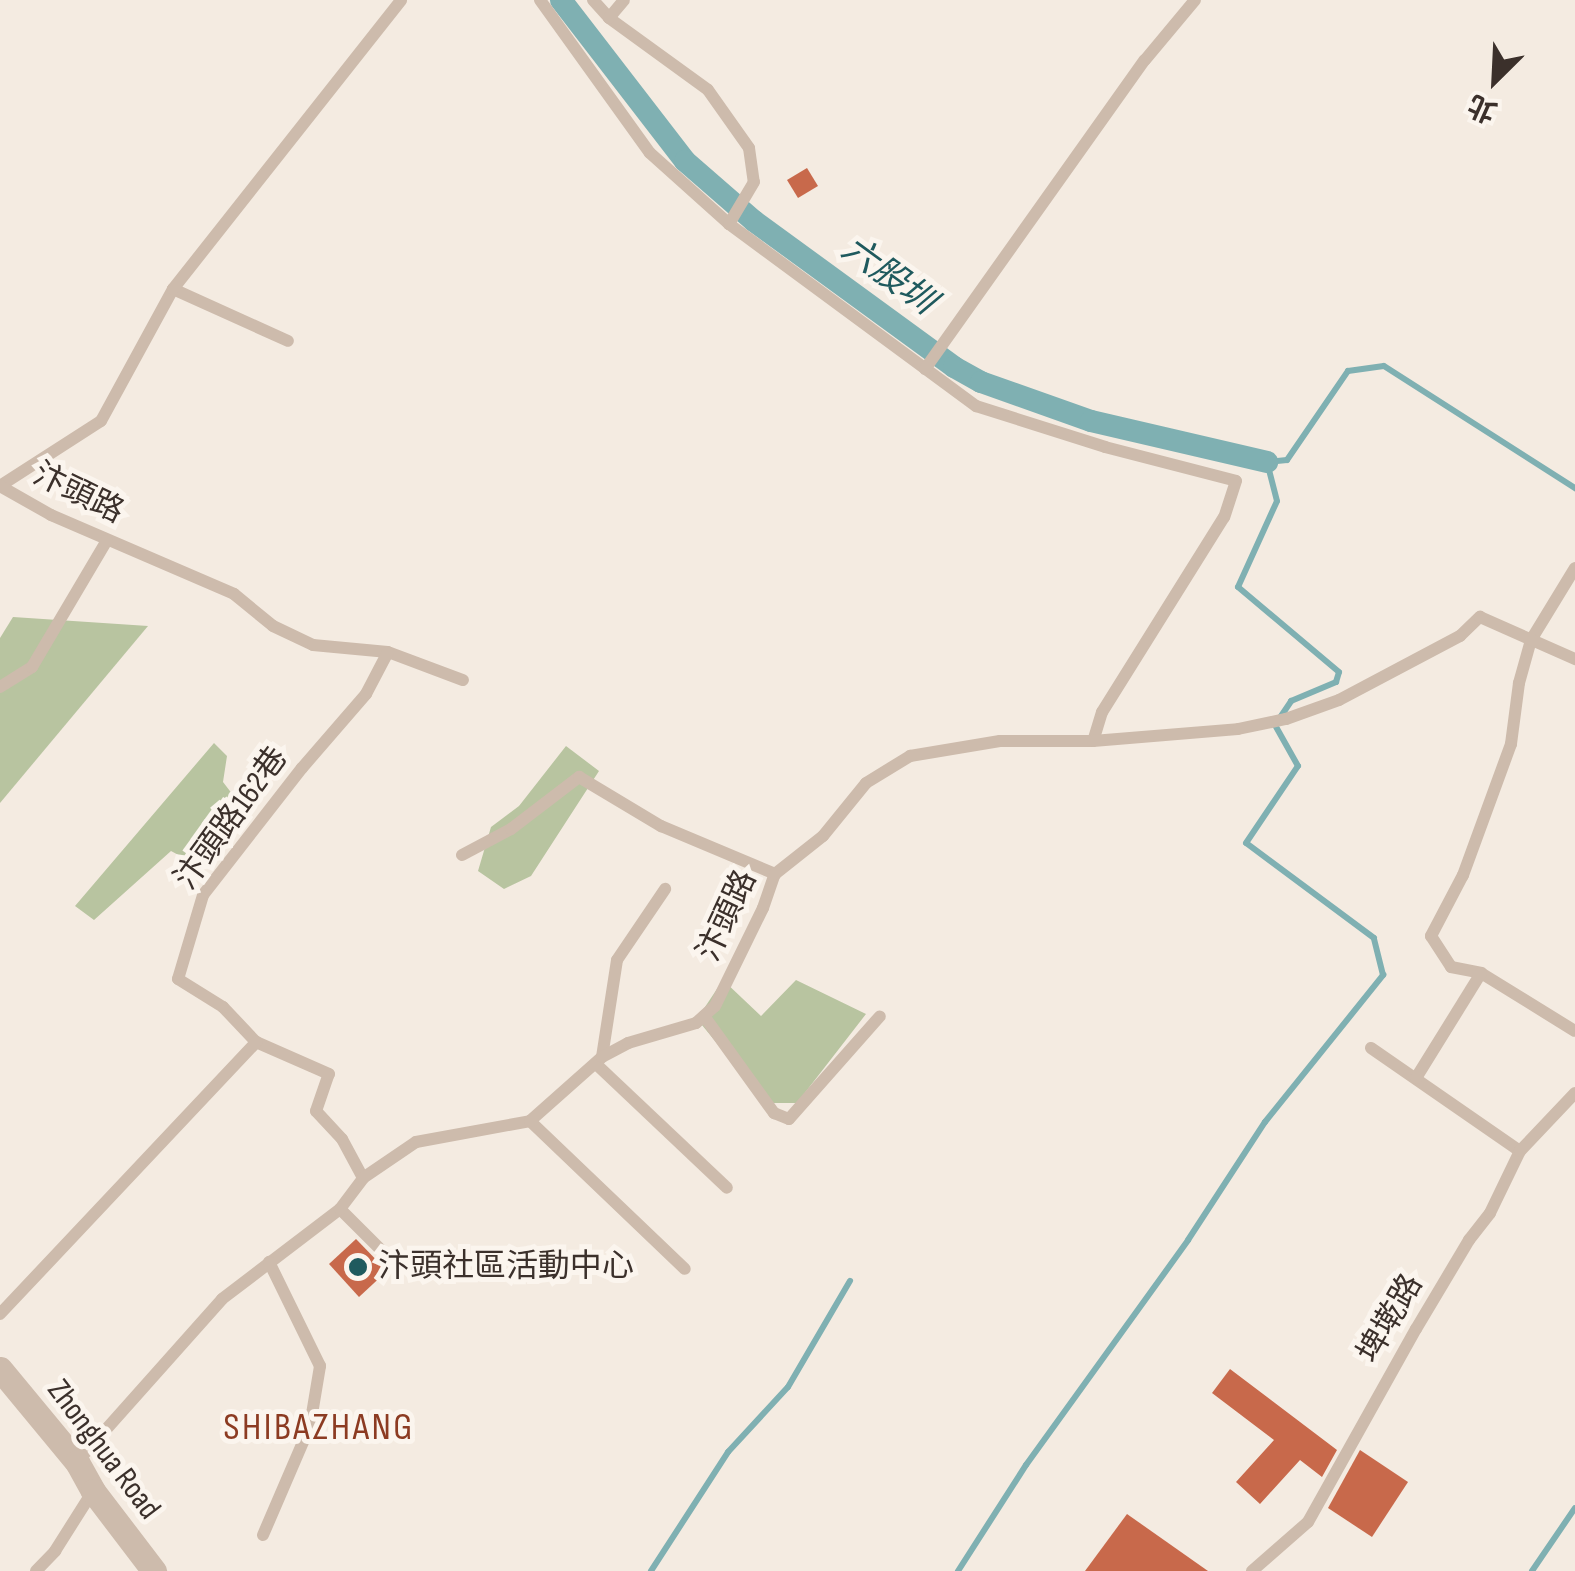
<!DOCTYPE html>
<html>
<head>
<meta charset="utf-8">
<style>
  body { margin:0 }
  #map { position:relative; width:1575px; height:1571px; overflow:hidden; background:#f4ebe1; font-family:"Sofia Sans Condensed","Noto Sans TC",sans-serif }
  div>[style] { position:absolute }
  .green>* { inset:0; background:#b8c4a0 }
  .stream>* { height:6px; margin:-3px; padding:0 3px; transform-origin:3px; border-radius:3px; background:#7fb0b2 }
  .canal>* { height:22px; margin:-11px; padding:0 11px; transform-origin:11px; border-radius:11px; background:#7fb0b2 }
  .building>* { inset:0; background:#c8694b }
  .service>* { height:12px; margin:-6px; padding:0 6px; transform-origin:6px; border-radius:6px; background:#cdbbac }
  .tertiary>* { height:25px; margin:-12.5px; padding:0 12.5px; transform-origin:12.5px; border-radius:12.5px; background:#cdbbac }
  .dots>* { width:28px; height:28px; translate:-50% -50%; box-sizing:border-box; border:5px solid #fbf5ee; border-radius:50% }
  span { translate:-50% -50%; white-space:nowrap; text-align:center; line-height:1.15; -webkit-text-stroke:10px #fbf5ee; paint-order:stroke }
  .street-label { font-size:32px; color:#3b302b }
  .poi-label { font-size:32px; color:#3b302b }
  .left { translate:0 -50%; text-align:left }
  .water-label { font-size:35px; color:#1f5a5e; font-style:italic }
  .quarter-label { font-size:38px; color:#8c3b22; letter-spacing:2.5px }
  .north { position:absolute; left:1445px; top:30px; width:100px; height:100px; -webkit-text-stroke:8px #fbf5ee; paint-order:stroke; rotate:204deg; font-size:28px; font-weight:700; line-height:40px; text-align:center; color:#3b302b }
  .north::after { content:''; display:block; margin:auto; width:35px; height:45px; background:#3b302b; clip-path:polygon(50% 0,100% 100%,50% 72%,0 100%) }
</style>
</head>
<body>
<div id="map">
  <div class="green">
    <div style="clip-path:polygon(13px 617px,148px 626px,0 803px,0 638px)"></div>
    <div style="clip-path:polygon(214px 743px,227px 756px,223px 782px,243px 808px,199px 866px,171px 851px,94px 920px,75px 906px)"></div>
    <div style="clip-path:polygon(566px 746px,599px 771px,531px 876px,504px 889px,478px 871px,491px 827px,519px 806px)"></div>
    <div style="clip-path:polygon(723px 980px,761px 1016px,796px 980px,866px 1014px,797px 1103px,766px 1103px,697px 1019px)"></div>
  </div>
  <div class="stream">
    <div style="left:651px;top:1571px;width:142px;rotate:-57.1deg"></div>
    <div style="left:728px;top:1452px;width:88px;rotate:-47.3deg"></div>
    <div style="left:788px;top:1387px;width:123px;rotate:-59.7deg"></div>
    <div style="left:958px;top:1571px;width:126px;rotate:-57.3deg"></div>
    <div style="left:1026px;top:1465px;width:277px;rotate:-54.2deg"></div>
    <div style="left:1188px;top:1240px;width:141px;rotate:-56.9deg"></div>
    <div style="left:1265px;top:1122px;width:189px;rotate:-51.2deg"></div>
    <div style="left:1383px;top:975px;width:38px;rotate:-104deg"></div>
    <div style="left:1374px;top:938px;width:159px;rotate:-143.4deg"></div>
    <div style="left:1246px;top:843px;width:93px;rotate:-56deg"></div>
    <div style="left:1298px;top:766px;width:47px;rotate:-119.3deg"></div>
    <div style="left:1275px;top:725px;width:29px;rotate:-56deg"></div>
    <div style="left:1291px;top:701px;width:49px;rotate:-22.9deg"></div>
    <div style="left:1336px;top:682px;width:10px;rotate:-73deg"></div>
    <div style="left:1339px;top:672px;width:132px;rotate:-139.9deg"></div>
    <div style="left:1238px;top:587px;width:94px;rotate:-65.6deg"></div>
    <div style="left:1277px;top:501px;width:40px;rotate:-104.4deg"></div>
    <div style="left:1267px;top:462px;width:20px;rotate:-6deg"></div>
    <div style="left:1287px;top:460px;width:108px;rotate:-55.6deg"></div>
    <div style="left:1348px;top:371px;width:36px;rotate:-8deg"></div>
    <div style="left:1384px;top:366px;width:227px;rotate:32.6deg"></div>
    <div style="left:1532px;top:1571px;width:76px;rotate:-55.7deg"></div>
  </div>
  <div class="canal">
    <div style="left:561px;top:0;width:203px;rotate:52.4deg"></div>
    <div style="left:685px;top:161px;width:91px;rotate:41deg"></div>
    <div style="left:754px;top:221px;width:248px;rotate:36.1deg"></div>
    <div style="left:954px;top:367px;width:31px;rotate:29deg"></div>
    <div style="left:981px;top:382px;width:117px;rotate:19.5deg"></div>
    <div style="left:1091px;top:421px;width:181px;rotate:13.1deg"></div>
  </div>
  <div class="building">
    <div style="clip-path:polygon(807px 168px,818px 186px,798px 198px,787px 180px)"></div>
    <div style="clip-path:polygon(356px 1239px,387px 1271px,359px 1297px,329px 1264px)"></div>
    <div style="clip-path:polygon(1230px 1369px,1337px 1450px,1322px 1477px,1300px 1460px,1260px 1504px,1236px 1482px,1274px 1440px,1212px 1393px)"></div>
    <div style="clip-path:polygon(1360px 1450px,1408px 1482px,1372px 1537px,1328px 1508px)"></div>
    <div style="clip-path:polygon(1127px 1514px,1208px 1571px,1085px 1571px)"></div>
  </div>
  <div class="service">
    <div style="left:540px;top:0;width:188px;rotate:54.3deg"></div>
    <div style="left:650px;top:153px;width:106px;rotate:41.9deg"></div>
    <div style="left:729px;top:224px;width:307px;rotate:36.4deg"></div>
    <div style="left:976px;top:406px;width:135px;rotate:17.6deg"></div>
    <div style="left:1105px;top:447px;width:135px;rotate:14.5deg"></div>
    <div style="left:1236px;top:481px;width:38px;rotate:108deg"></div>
    <div style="left:1224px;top:517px;width:230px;rotate:122deg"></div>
    <div style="left:1102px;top:712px;width:30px;rotate:107deg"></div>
    <div style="left:593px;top:0;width:24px;rotate:48deg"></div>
    <div style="left:609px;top:18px;width:122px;rotate:36deg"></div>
    <div style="left:708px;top:90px;width:71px;rotate:54.7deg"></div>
    <div style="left:749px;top:148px;width:34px;rotate:82deg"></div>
    <div style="left:754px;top:182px;width:49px;rotate:120.8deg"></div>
    <div style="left:609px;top:18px;width:23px;rotate:-50deg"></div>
    <div style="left:173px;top:289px;width:126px;rotate:24.3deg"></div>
    <div style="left:925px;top:369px;width:379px;rotate:-54.6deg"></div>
    <div style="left:1145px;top:60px;width:78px;rotate:-50.2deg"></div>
    <div style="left:0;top:486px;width:120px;rotate:-32.8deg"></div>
    <div style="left:101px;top:421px;width:150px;rotate:-61.4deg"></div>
    <div style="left:173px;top:289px;width:368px;rotate:-51.7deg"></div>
    <div style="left:0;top:486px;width:59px;rotate:29.6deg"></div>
    <div style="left:51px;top:515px;width:199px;rotate:23.3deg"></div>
    <div style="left:234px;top:594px;width:50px;rotate:39.4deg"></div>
    <div style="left:273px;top:626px;width:44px;rotate:25.4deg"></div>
    <div style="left:313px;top:645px;width:75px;rotate:5.3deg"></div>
    <div style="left:388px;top:652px;width:80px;rotate:20.5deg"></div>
    <div style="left:1575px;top:568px;width:84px;rotate:121.4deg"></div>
    <div style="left:1531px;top:640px;width:45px;rotate:105.6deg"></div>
    <div style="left:1519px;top:683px;width:62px;rotate:97.5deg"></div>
    <div style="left:1511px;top:744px;width:140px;rotate:110.1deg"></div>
    <div style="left:1463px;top:875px;width:69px;rotate:117.7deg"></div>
    <div style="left:1431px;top:936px;width:37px;rotate:57deg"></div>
    <div style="left:1451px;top:967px;width:31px;rotate:11deg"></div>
    <div style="left:1481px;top:973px;width:110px;rotate:31.7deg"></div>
    <div style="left:0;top:687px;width:38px;rotate:-32deg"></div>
    <div style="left:32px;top:667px;width:147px;rotate:-59.4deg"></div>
    <div style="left:462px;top:855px;width:55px;rotate:-28deg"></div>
    <div style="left:511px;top:829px;width:86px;rotate:-37.4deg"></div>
    <div style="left:579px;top:777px;width:96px;rotate:30.9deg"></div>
    <div style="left:661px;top:826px;width:124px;rotate:22.8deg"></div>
    <div style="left:704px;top:1016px;width:120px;rotate:54.2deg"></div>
    <div style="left:774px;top:1113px;width:16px;rotate:22deg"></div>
    <div style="left:789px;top:1119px;width:137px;rotate:-48.5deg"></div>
    <div style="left:1371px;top:1048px;width:181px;rotate:34.7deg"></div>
    <div style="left:602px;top:1057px;width:98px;rotate:-81.2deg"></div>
    <div style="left:617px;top:960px;width:86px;rotate:-55.9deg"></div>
    <div style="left:596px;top:1064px;width:180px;rotate:43.4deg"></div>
    <div style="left:1416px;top:1078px;width:123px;rotate:-58.2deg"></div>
    <div style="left:530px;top:1121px;width:214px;rotate:43.7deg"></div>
    <div style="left:363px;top:1178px;width:44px;rotate:-118.3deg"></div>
    <div style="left:342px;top:1139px;width:38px;rotate:-133deg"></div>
    <div style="left:316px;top:1111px;width:39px;rotate:-71deg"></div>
    <div style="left:329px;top:1074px;width:80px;rotate:-156.3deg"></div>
    <div style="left:256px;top:1042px;width:48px;rotate:-133.3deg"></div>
    <div style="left:223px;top:1007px;width:53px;rotate:-148.1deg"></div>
    <div style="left:178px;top:979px;width:88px;rotate:-73.4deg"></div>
    <div style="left:203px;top:895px;width:161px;rotate:-52.1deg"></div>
    <div style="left:302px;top:768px;width:98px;rotate:-49.1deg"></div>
    <div style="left:366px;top:694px;width:47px;rotate:-62.4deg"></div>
    <div style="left:340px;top:1209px;width:62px;rotate:45deg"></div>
    <div style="left:0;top:1314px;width:374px;rotate:-46.7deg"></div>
    <div style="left:77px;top:1462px;width:218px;rotate:-48.3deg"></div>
    <div style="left:222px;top:1299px;width:148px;rotate:-37.3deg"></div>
    <div style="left:340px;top:1209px;width:39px;rotate:-53deg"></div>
    <div style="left:363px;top:1178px;width:64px;rotate:-34.2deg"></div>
    <div style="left:416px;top:1142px;width:116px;rotate:-10.4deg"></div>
    <div style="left:530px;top:1121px;width:96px;rotate:-41.6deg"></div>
    <div style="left:602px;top:1057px;width:30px;rotate:-28deg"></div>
    <div style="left:628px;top:1043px;width:71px;rotate:-16.4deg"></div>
    <div style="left:696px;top:1023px;width:25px;rotate:-42deg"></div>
    <div style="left:715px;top:1006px;width:109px;rotate:-63.9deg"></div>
    <div style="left:763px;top:908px;width:36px;rotate:-71deg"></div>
    <div style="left:775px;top:874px;width:61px;rotate:-38.4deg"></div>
    <div style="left:823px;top:836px;width:68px;rotate:-50.9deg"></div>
    <div style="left:866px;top:783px;width:52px;rotate:-31.5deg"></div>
    <div style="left:910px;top:756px;width:91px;rotate:-9.5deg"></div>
    <div style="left:1000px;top:741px;width:93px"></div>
    <div style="left:1093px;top:741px;width:145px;rotate:-4.7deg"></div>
    <div style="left:1238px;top:729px;width:49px;rotate:-11.8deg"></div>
    <div style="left:1286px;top:719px;width:56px;rotate:-19.7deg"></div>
    <div style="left:1339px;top:700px;width:137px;rotate:-27.9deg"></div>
    <div style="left:1460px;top:636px;width:28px;rotate:-44deg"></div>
    <div style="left:1480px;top:617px;width:104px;rotate:23.9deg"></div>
    <div style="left:263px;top:1535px;width:119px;rotate:-66.7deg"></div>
    <div style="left:310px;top:1426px;width:61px;rotate:-80.5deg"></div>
    <div style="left:320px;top:1366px;width:116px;rotate:-116.1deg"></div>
    <div style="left:36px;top:1571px;width:28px;rotate:-46deg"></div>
    <div style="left:55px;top:1551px;width:71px;rotate:-57.7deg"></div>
    <div style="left:1252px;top:1571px;width:74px;rotate:-41.2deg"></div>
    <div style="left:1308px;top:1522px;width:221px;rotate:-60.8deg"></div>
    <div style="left:1416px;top:1329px;width:104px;rotate:-59.2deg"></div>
    <div style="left:1469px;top:1240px;width:34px;rotate:-52deg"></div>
    <div style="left:1490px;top:1213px;width:69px;rotate:-64.2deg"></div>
    <div style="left:1520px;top:1151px;width:80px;rotate:-46.5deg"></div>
  </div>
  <div class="tertiary">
    <div style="left:0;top:1369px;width:121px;rotate:50.4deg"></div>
    <div style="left:77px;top:1462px;width:33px;rotate:61deg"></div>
    <div style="left:93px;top:1491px;width:101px;rotate:52.7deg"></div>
  </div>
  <div class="dots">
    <div style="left:358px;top:1267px;background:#1f5a5e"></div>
  </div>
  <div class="street-label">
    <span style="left:78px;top:494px;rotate:26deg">汴頭路</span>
    <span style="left:232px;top:819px;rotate:-54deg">汴頭路162巷</span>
    <span style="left:728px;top:916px;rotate:-65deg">汴頭路</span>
    <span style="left:1391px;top:1319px;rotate:-60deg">埤墘路</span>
    <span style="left:103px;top:1450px;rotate:53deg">Zhonghua Road</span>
  </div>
  <div class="poi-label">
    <span class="left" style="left:378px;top:1267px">汴頭社區活動中心</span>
  </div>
  <div class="water-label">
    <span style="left:888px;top:276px;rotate:36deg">六股圳</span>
  </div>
  <div class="quarter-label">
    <span style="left:319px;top:1428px">SHIBAZHANG</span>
  </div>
  <div class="north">北</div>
</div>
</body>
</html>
